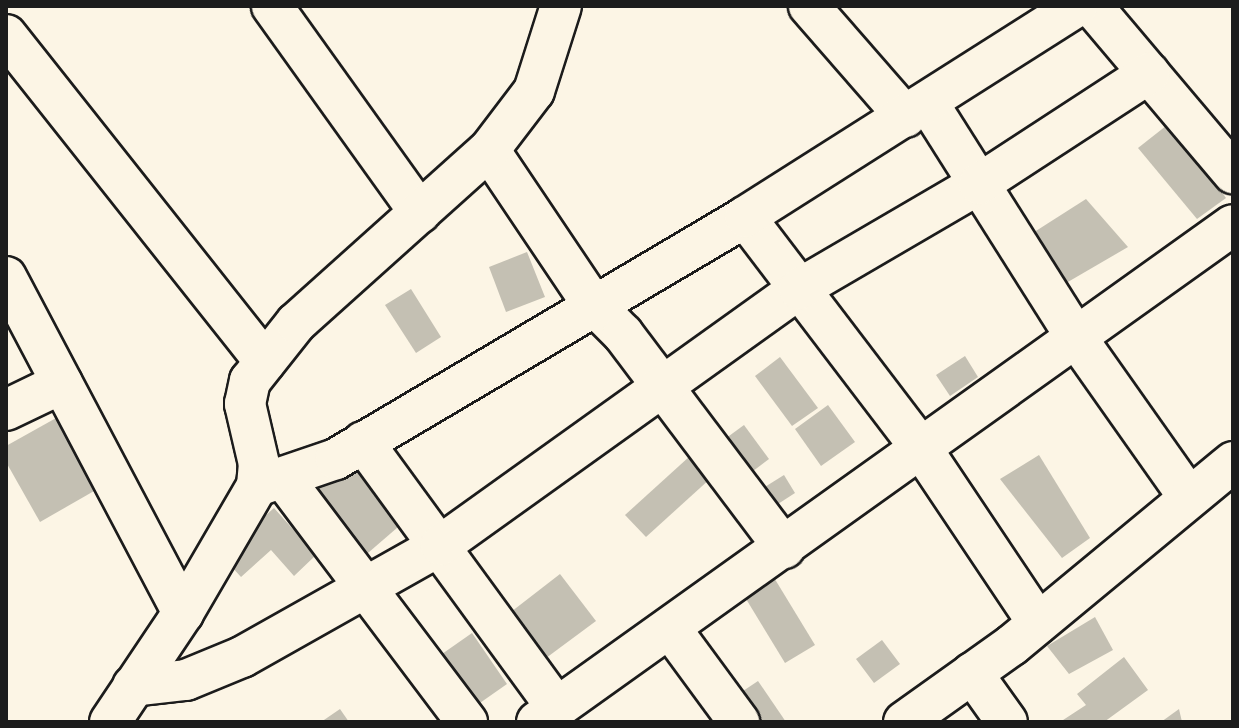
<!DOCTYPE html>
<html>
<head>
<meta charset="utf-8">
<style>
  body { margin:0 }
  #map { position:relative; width:1239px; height:728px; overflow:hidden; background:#fcf5e5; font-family:Sriracha,sans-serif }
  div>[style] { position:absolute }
  .building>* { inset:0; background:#c4c0b3 }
  .roads { filter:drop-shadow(2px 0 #1c1c1c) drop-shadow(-2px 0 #1c1c1c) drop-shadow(0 2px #1c1c1c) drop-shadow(0 -2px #1c1c1c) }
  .minor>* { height:40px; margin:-20px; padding:0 20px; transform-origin:20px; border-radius:20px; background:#fcf5e5 }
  span { translate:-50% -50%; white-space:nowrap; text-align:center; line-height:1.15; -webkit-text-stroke:8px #fcf5e5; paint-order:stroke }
  .frame { position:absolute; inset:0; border:8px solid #1c1c1c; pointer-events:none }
</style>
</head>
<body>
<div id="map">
  <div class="building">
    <div style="clip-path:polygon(1171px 122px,1226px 198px,1197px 219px,1138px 148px)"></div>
    <div style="clip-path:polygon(1086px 199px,1128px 247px,1061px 286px,1028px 236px)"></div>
    <div style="clip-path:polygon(527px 252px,545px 297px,506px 312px,489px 267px)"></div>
    <div style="clip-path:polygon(411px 289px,441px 337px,416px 353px,385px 305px)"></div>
    <div style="clip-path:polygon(965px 356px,978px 377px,950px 396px,936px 375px)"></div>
    <div style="clip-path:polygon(780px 357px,818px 408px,792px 426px,755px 376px)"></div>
    <div style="clip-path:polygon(828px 405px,855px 442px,821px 466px,795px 429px)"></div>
    <div style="clip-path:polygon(74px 408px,115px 479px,40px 522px,6px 462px,6px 446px)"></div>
    <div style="clip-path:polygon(744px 425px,769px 459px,740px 481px,714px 447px)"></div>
    <div style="clip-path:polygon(1039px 455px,1090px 538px,1062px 558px,1000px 479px)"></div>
    <div style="clip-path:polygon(690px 456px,711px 478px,646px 537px,625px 515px)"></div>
    <div style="clip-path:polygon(350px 458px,405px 521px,361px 559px,306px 495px)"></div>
    <div style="clip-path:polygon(784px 475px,795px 493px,764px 513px,752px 495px)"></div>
    <div style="clip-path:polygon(274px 508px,316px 555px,294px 576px,271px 550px,241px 577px,221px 555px)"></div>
    <div style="clip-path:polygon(560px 574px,596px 621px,542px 661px,507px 615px)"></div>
    <div style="clip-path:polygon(773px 576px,815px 645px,785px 663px,743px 594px)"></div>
    <div style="clip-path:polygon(1095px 617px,1113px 650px,1069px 674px,1047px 646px)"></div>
    <div style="clip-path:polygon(472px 633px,507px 684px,477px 705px,442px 654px)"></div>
    <div style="clip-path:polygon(882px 640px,900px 664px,874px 683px,856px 659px)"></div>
    <div style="clip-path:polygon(1124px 657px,1148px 690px,1104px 722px,1060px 722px,1086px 705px,1077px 694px)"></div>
    <div style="clip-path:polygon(758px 681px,786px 722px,755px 722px,737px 695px)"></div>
    <div style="clip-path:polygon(340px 709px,349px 722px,321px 722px)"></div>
    <div style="clip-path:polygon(1179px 709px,1182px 722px,1161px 722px)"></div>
  </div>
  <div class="roads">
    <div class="minor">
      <div style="left:272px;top:6px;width:254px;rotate:54.4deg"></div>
      <div style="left:809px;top:6px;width:147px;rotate:48.9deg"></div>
      <div style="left:1092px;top:6px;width:219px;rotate:49.8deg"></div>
      <div style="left:6px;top:35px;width:417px;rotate:51.6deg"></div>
      <div style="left:928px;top:103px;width:280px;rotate:57.7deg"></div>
      <div style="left:1078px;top:340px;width:191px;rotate:54.8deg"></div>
      <div style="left:489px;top:150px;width:184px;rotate:56.1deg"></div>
      <div style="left:592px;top:303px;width:44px;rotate:45deg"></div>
      <div style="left:623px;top:334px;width:268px;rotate:53deg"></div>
      <div style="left:745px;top:217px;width:294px;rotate:52.7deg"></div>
      <div style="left:923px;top:451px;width:207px;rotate:56.2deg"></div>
      <div style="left:6px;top:277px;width:380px;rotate:62.2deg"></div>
      <div style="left:6px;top:410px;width:62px;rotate:-25.7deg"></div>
      <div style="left:363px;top:442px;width:329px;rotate:53.9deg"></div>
      <div style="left:283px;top:478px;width:306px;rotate:53deg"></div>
      <div style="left:257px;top:486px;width:83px;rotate:-18.9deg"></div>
      <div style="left:336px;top:459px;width:475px;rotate:-30.6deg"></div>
      <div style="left:745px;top:217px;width:393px;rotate:-32.4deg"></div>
      <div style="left:670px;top:628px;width:117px;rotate:53.7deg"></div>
      <div style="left:972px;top:673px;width:60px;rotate:54.5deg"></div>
      <div style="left:133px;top:686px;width:53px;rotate:-6.5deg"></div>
      <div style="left:186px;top:680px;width:61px;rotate:-22.3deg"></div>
      <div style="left:242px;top:657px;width:228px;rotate:-29.4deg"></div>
      <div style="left:441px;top:545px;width:440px;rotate:-35.6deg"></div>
      <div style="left:799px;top:289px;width:208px;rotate:-30.3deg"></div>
      <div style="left:979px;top:184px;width:203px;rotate:-33.1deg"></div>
      <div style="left:110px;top:722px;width:131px;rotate:-56.2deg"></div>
      <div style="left:183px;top:613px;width:147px;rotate:-59.8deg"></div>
      <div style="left:257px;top:486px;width:22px;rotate:-85deg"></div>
      <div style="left:259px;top:464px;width:62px;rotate:-103.1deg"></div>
      <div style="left:245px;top:404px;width:24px;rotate:-78deg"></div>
      <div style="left:250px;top:381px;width:74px;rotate:-51.6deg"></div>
      <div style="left:296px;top:323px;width:259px;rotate:-41.9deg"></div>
      <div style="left:489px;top:150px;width:74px;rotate:-52.7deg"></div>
      <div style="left:534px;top:91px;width:89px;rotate:-72.4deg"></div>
      <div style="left:537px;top:722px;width:855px;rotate:-35.53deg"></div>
      <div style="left:904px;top:722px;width:133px;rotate:-35.5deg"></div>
      <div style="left:1012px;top:645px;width:287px;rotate:-39.6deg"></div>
    </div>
  </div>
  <div class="frame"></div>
</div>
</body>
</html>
